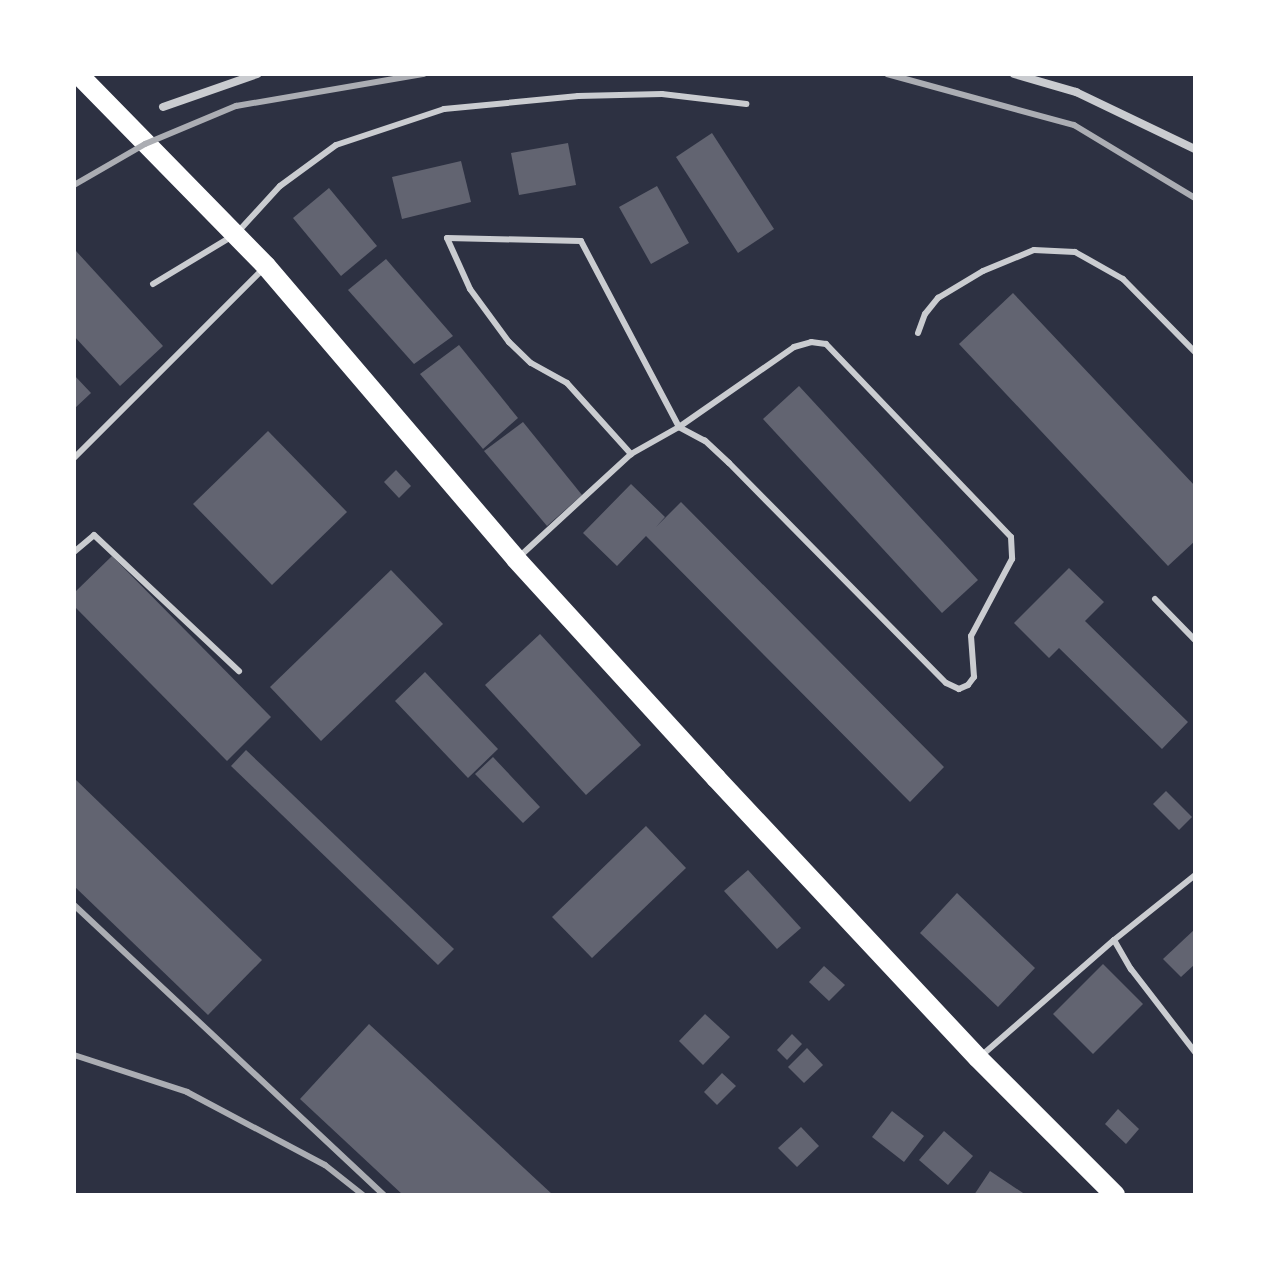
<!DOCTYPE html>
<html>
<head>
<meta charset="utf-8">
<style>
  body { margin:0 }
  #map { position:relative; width:1269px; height:1269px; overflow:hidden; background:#2d3142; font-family:Ubuntu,sans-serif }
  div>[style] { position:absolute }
  .building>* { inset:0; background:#626471 }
  .service>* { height:6px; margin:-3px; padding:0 3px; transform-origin:3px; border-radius:3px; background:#caccd0 }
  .minor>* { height:8px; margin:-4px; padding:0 4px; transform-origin:4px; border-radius:4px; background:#caccd0 }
  .primary>* { height:20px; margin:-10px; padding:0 10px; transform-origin:10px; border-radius:10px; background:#fff }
  .rail>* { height:6px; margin:-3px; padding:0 3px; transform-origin:3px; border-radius:3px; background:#abadb3 }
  span { translate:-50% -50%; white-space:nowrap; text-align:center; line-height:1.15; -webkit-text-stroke:8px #fff; paint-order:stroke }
  .frame { position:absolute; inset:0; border:76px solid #fff; pointer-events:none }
</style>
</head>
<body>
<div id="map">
  <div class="building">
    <div style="clip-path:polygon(712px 133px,774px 229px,738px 253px,676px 157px)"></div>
    <div style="clip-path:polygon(568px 143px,576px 185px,519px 195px,511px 153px)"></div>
    <div style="clip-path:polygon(461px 161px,471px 202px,402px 219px,392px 177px)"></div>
    <div style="clip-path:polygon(657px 186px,689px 243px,651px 264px,619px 207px)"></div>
    <div style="clip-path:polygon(329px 188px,377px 246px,341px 276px,293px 218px)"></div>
    <div style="clip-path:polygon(76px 251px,163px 346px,120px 386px,74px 336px)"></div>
    <div style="clip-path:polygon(386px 259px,453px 336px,414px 364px,348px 290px)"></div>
    <div style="clip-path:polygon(1013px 293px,1195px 486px,1195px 541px,1168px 566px,959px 344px)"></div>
    <div style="clip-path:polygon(459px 345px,518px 418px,483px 449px,420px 374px)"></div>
    <div style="clip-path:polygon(74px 375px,91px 393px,74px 409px)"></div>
    <div style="clip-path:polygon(799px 386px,978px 580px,942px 613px,763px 419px)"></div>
    <div style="clip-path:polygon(523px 422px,582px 495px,547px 526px,484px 451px)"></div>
    <div style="clip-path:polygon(268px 431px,347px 512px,272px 585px,193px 504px)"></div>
    <div style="clip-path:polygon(396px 470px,411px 486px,399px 498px,384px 482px)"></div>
    <div style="clip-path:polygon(631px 484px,665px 517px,656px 527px,681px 502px,944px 767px,910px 802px,646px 536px,617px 566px,583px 533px)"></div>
    <div style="clip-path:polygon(112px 556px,271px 717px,227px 761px,74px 606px,74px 593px)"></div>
    <div style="clip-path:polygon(1069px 568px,1104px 602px,1085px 621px,1188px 722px,1162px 749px,1059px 648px,1049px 658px,1014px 623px)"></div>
    <div style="clip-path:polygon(391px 570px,443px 624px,321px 741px,270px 687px)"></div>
    <div style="clip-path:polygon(540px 634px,641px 745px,586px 795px,485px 685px)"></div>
    <div style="clip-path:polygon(425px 672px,498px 749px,468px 778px,395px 701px)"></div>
    <div style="clip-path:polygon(246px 750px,454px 949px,438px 965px,231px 766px)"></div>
    <div style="clip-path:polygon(493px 757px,540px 807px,523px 823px,475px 774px)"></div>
    <div style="clip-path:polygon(74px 778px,262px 960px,208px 1015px,74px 886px)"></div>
    <div style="clip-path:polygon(1166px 791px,1192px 817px,1179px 830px,1153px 804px)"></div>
    <div style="clip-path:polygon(646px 826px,686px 868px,592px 958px,552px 917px)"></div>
    <div style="clip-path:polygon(748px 870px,801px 928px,777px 949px,724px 891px)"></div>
    <div style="clip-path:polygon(957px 893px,1035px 968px,998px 1007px,920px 933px)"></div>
    <div style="clip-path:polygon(1195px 929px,1195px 964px,1181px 977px,1163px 959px)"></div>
    <div style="clip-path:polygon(1103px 964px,1143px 1004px,1093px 1054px,1053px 1014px)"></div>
    <div style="clip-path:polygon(824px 966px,845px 985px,829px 1001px,809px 982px)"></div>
    <div style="clip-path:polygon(705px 1014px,730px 1037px,703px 1065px,679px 1041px)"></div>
    <div style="clip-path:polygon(369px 1024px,553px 1195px,403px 1195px,300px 1099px)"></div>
    <div style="clip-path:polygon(792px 1034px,802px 1044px,787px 1060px,777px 1050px)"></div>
    <div style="clip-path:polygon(807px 1048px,823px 1065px,804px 1083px,788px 1067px)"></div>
    <div style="clip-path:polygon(722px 1073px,736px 1086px,717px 1105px,704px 1092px)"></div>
    <div style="clip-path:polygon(1118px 1109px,1139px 1129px,1126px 1144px,1105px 1124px)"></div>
    <div style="clip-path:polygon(892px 1111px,924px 1136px,904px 1162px,872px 1137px)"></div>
    <div style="clip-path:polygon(801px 1127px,819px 1146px,797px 1167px,778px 1148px)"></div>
    <div style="clip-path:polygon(944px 1131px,973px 1156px,948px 1185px,919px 1160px)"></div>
    <div style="clip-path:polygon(990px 1171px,1026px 1195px,974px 1195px)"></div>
  </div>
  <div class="service">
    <div style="left:153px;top:284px;width:97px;rotate:-31.1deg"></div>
    <div style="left:236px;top:234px;width:65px;rotate:-47.5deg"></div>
    <div style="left:280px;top:186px;width:69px;rotate:-36.2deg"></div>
    <div style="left:336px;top:145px;width:114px;rotate:-18.4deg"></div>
    <div style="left:444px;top:109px;width:135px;rotate:-5.5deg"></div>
    <div style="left:578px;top:96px;width:84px;rotate:-1.4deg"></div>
    <div style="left:662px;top:94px;width:85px;rotate:6.8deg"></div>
    <div style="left:918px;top:333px;width:20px;rotate:-70deg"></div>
    <div style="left:925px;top:314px;width:21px;rotate:-51deg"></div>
    <div style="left:938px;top:298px;width:52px;rotate:-31deg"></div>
    <div style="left:983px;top:271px;width:55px;rotate:-22.4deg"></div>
    <div style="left:1034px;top:250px;width:41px;rotate:2.8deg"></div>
    <div style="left:1075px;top:252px;width:55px;rotate:29.4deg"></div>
    <div style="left:1123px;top:279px;width:103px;rotate:45.4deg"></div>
    <div style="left:74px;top:458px;width:269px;rotate:-45deg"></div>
    <div style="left:74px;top:552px;width:26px;rotate:-40deg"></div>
    <div style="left:94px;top:535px;width:199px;rotate:43.2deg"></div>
    <div style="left:519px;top:557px;width:152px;rotate:-42.6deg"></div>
    <div style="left:631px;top:454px;width:55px;rotate:-29.4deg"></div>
    <div style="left:679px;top:427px;width:140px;rotate:-34.8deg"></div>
    <div style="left:794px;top:347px;width:18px;rotate:-16deg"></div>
    <div style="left:811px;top:342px;width:15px;rotate:8deg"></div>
    <div style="left:826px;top:344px;width:267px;rotate:46.2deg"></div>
    <div style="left:1011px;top:537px;width:22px;rotate:87deg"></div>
    <div style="left:1012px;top:559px;width:87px;rotate:118deg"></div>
    <div style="left:971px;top:636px;width:41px;rotate:85.8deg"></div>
    <div style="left:974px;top:677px;width:10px;rotate:127deg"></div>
    <div style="left:968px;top:685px;width:10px;rotate:156deg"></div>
    <div style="left:959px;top:689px;width:14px;rotate:-155deg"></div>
    <div style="left:946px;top:683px;width:309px;rotate:-134.6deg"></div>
    <div style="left:729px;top:463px;width:33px;rotate:-137deg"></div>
    <div style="left:705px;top:441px;width:30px;rotate:-152deg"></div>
    <div style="left:679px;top:427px;width:210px;rotate:-117.8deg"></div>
    <div style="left:581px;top:241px;width:134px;rotate:-178.7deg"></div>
    <div style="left:447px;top:238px;width:56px;rotate:65.7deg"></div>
    <div style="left:470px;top:289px;width:66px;rotate:53.7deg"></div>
    <div style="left:509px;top:342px;width:30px;rotate:44deg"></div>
    <div style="left:531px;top:363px;width:41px;rotate:29.1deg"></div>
    <div style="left:567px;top:383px;width:96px;rotate:48deg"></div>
    <div style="left:1155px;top:599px;width:57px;rotate:45.7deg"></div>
    <div style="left:1114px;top:940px;width:104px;rotate:-38.7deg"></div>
    <div style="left:981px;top:1056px;width:176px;rotate:-41.1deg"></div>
    <div style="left:1114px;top:940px;width:34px;rotate:60deg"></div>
    <div style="left:1131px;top:969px;width:105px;rotate:52.4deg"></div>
  </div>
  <div class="minor">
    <div style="left:1014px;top:74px;width:65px;rotate:16.2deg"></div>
    <div style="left:1076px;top:92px;width:132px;rotate:25.6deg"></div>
    <div style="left:163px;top:107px;width:100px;rotate:-19.3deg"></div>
  </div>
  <div class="primary">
    <div style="left:78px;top:74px;width:269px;rotate:45.6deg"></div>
    <div style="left:266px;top:266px;width:385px;rotate:49.5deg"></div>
    <div style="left:516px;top:559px;width:297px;rotate:47.6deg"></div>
    <div style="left:716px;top:778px;width:383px;rotate:46.9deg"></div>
    <div style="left:978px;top:1058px;width:194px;rotate:45deg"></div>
  </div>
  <div class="rail">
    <div style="left:887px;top:74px;width:194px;rotate:15.3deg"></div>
    <div style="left:1074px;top:125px;width:141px;rotate:31.1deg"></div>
    <div style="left:74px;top:185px;width:82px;rotate:-30deg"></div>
    <div style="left:145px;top:144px;width:99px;rotate:-22.7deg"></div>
    <div style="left:236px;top:106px;width:191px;rotate:-9.7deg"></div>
    <div style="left:74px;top:905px;width:424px;rotate:43.1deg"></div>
    <div style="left:74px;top:1055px;width:119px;rotate:18.1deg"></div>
    <div style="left:187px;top:1092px;width:156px;rotate:27.9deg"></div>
    <div style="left:325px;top:1165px;width:48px;rotate:38.3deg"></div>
  </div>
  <div class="frame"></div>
</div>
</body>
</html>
